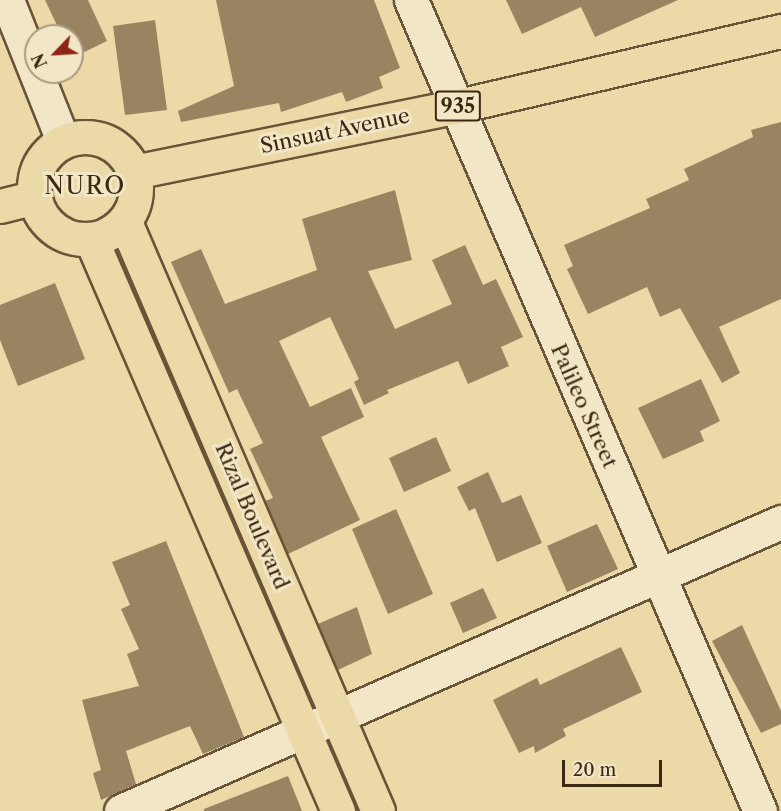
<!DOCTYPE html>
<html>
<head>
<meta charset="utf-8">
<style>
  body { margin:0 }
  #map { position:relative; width:781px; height:811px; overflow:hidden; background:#ecd9a8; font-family:"Libre Caslon Text",serif }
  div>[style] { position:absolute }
  .building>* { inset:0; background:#988460 }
  .roads { filter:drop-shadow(2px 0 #685438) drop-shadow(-2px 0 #685438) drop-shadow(0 2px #685438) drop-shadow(0 -2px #685438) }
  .minor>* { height:33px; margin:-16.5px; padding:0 16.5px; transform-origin:16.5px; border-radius:16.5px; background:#f3e6c6 }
  .major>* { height:33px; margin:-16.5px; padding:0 16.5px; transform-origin:16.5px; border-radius:16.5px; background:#ecd9a8 }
  .major>.ring { margin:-16.5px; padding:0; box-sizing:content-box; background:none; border:33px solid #ecd9a8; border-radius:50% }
  span { translate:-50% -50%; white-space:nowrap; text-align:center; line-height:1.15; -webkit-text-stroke:6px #f3e6c6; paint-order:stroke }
  .shield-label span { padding:2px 4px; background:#f3e6c6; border:2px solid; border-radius:4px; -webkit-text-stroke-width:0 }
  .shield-label { font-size:20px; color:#3c2813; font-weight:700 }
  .street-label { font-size:21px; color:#3c2813 }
  .quarter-label { font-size:24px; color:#3c2813; letter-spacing:1.5px }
  .north { position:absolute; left:24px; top:24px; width:60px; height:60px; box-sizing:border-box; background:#f3e6c6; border:2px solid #aa9a7e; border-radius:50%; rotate:245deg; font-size:16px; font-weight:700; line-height:24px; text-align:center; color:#3c2813 }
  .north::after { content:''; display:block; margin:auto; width:21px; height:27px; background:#8f2418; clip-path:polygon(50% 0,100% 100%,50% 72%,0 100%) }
  .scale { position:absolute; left:562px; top:760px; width:100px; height:27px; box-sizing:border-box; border:3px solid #3c2813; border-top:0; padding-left:8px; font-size:18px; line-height:21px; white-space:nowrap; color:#3c2813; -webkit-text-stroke:4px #f3e6c6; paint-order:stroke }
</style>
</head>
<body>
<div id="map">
  <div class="building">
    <div style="clip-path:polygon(45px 0,88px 0,107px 41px,72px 58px,72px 36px,62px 36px)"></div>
    <div style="clip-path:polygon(216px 0,374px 0,400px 68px,379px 77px,383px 88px,346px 102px,342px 92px,281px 112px,279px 103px,181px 122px,178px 111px,234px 86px)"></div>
    <div style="clip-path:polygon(506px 0,678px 0,595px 37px,581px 7px,522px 34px)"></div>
    <div style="clip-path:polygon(155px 20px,167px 110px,125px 115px,113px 26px)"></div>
    <div style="clip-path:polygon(781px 122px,781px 299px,719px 327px,740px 373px,722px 383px,680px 308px,660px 317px,647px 287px,588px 314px,567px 269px,573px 266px,564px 245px,650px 208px,646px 199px,689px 180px,684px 169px,753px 137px,751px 130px)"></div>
    <div style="clip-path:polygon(395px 190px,412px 260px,368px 271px,395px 329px,452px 304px,432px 260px,465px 245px,483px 285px,496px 279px,523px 337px,501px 347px,509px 366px,468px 384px,458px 361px,387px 390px,389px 393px,364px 405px,354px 382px,359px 379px,330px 317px,279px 341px,310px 407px,351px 388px,364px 417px,321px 437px,360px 520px,288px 554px,265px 501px,273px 498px,250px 449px,263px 443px,237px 389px,229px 393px,171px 262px,201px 249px,225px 304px,317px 270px,302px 219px)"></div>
    <div style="clip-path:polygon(55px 283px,85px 359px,18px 386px,0 340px,0 305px)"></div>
    <div style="clip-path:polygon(701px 379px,720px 421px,700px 431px,704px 441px,663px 459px,638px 408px)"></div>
    <div style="clip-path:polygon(436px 437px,451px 471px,404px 492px,389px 458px)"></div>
    <div style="clip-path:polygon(488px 472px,502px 503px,521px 495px,542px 543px,497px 562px,475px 508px,469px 511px,457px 487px)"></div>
    <div style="clip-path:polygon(396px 509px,433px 594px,388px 614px,352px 529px)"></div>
    <div style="clip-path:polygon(597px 524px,618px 569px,567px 592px,547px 546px)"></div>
    <div style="clip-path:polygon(166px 541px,244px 737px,203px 754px,190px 726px,126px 751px,136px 784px,101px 800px,93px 773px,101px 770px,82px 700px,139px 686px,127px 654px,139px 649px,121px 609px,130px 605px,112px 562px)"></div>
    <div style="clip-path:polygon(483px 588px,497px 618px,463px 633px,450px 603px)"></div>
    <div style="clip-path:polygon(357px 607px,372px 654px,338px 670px,318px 624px)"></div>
    <div style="clip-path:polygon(742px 625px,781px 711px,781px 724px,761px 733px,712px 641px)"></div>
    <div style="clip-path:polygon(621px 647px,642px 692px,563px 729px,566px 736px,535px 753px,534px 746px,519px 753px,493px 700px,537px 678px,540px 685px)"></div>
    <div style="clip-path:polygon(288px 776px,302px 811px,204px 811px,204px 809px)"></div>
  </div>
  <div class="roads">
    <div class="minor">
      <div style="left:7px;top:0;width:152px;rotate:68.3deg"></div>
      <div style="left:411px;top:0;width:883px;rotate:66.72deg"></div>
      <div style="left:121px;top:811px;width:721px;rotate:-23.65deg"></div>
    </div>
    <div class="major">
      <div class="ring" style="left:34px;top:137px;width:69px;height:69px"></div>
      <div style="left:134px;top:172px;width:327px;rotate:-11.5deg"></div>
      <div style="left:454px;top:107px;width:336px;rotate:-13.1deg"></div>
      <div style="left:0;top:206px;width:36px;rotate:-14deg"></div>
      <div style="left:125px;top:222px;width:641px;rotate:66.75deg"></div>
      <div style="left:91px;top:239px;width:623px;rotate:66.64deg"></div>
    </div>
  </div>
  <div class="shield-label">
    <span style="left:458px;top:106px">935</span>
  </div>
  <div class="street-label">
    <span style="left:335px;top:131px;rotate:-12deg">Sinsuat Avenue</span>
    <span style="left:584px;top:406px;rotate:66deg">Palileo Street</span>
    <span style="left:252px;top:516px;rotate:67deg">Rizal Boulevard</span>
  </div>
  <div class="quarter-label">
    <span style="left:85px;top:186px">NURO</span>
  </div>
  <div class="north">N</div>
  <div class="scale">20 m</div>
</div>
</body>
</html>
